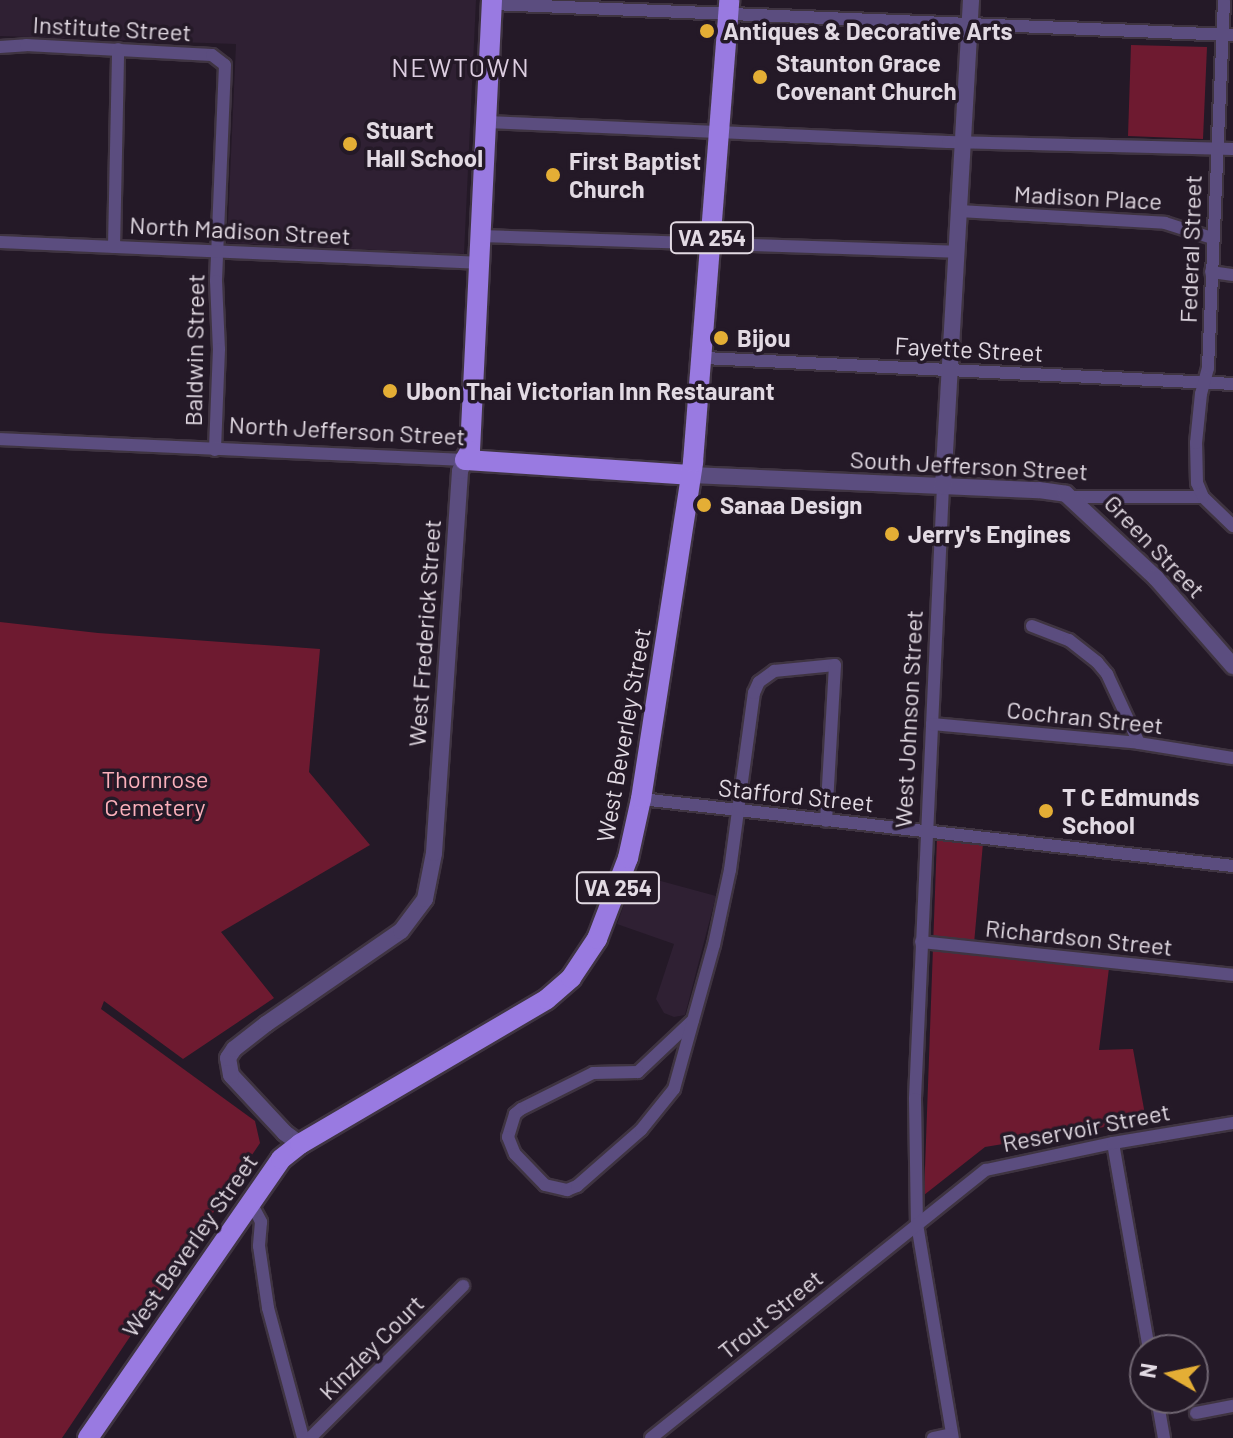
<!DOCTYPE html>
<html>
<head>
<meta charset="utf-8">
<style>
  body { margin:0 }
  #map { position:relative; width:1233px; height:1438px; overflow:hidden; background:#241927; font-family:Barlow,sans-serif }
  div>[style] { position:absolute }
  .built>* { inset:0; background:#2f2033 }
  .green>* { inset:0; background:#6e1a30 }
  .roads { filter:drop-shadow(2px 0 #3f3441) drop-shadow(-2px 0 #3f3441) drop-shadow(0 2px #3f3441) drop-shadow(0 -2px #3f3441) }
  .minor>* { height:12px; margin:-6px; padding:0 6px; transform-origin:6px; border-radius:6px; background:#5b4d7f }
  .tertiary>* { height:16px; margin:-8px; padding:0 8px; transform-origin:8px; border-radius:8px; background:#5b4d7f }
  .primary>* { height:20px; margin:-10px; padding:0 10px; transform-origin:10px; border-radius:10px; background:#997ae1 }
  .dots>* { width:22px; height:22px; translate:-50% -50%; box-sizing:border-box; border:4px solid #241927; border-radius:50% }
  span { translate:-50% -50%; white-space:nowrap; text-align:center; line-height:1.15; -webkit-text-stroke:7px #241927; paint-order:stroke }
  .shield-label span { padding:2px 6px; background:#241927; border:2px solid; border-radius:6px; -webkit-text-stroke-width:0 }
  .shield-label { font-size:22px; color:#e2dae3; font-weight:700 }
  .street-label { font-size:24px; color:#e2dae3 }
  .poi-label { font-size:24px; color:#e2dae3; font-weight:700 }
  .left { translate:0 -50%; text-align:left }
  .park-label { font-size:24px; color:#fbb0bb }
  .neighbourhood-label { font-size:26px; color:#ddcee1; letter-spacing:2px }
  .north { position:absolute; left:1129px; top:1334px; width:80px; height:80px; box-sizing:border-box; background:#241927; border:2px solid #706672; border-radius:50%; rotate:279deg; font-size:22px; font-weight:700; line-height:32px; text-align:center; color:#e2dae3 }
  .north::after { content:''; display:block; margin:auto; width:28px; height:36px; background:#e4ae35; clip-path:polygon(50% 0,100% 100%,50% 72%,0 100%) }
</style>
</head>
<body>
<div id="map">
  <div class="built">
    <div style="clip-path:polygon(0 0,476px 0,464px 254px,227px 243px,236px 44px,0 36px)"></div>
    <div style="clip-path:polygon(635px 874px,716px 896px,685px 1015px,674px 1017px,664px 1013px,656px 999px,674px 944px,617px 924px)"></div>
  </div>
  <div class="green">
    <div style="clip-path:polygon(1131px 45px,1207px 47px,1203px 139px,1128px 136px)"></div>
    <div style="clip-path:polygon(0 622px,98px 633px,320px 649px,309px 772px,370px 845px,221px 932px,274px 998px,183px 1059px,104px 1001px,101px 1009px,255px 1121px,260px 1143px,62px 1438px,0 1438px)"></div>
    <div style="clip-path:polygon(937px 837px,983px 843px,973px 955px,1109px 968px,1099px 1050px,1133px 1049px,1146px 1120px,985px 1147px,924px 1195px)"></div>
  </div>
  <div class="roads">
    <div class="minor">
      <div style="left:492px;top:4px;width:742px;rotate:2.4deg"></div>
      <div style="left:0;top:47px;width:26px;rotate:-4deg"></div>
      <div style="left:26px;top:45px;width:186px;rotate:3.1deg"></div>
      <div style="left:212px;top:55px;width:16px;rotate:38deg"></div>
      <div style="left:225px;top:65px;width:216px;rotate:92.4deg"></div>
      <div style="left:216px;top:281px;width:68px;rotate:87.5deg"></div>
      <div style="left:219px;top:349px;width:101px;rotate:92.3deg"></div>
      <div style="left:487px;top:122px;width:461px;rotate:2.5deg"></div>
      <div style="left:948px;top:142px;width:285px;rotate:1.4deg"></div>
      <div style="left:959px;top:211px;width:206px;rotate:3.3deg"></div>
      <div style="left:1165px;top:223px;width:49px;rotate:17.7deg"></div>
      <div style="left:480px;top:236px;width:476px;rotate:1.9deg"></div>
      <div style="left:0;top:242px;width:478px;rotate:2.5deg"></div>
      <div style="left:114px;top:247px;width:198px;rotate:-88.8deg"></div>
      <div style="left:1211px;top:272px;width:22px;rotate:8deg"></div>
      <div style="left:704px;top:358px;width:530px;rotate:2.81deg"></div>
      <div style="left:0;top:439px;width:465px;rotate:2.6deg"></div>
      <div style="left:943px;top:486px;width:614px;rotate:92.62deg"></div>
      <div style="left:915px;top:1099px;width:125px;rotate:89.1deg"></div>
      <div style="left:917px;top:1224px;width:217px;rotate:80.5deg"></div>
      <div style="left:1072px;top:497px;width:131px"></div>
      <div style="left:1203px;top:497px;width:42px;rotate:44deg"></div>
      <div style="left:1203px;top:497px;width:15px;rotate:-113deg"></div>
      <div style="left:1197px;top:483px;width:40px;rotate:-91.4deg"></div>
      <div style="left:1196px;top:443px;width:49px;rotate:-84.2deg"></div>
      <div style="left:1201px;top:394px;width:27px;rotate:-75deg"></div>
      <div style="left:1208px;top:368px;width:368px;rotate:-87.5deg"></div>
      <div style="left:1032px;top:626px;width:40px;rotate:21deg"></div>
      <div style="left:1069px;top:640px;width:36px;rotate:38deg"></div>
      <div style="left:1097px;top:662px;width:16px;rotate:50deg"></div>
      <div style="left:1107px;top:674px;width:76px;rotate:65.1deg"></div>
      <div style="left:932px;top:724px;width:208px;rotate:5.2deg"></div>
      <div style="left:1139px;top:743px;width:95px;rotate:9.1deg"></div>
      <div style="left:641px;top:799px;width:596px;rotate:6.46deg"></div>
      <div style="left:921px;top:942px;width:314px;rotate:6deg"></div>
      <div style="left:693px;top:1020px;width:76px;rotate:136.6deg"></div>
      <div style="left:638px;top:1072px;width:45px;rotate:178.7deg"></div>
      <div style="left:593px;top:1073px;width:80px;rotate:153.4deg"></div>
      <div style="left:521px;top:1109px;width:8px;rotate:140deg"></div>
      <div style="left:515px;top:1114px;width:24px;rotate:107deg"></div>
      <div style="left:508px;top:1137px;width:18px;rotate:68deg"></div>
      <div style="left:515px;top:1154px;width:43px;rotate:45.9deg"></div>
      <div style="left:545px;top:1185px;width:23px;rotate:13deg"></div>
      <div style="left:567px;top:1190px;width:11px;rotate:-22deg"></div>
      <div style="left:577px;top:1186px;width:85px;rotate:-41.2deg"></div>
      <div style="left:641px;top:1130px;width:53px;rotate:-51.2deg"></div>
      <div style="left:674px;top:1089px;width:149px;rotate:-74.5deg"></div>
      <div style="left:714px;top:945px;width:77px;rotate:-78deg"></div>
      <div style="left:730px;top:870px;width:179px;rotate:-82.3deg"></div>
      <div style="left:754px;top:693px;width:12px;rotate:-66deg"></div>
      <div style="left:759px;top:682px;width:19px;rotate:-36deg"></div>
      <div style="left:774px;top:671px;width:61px;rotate:-5.6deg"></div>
      <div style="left:835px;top:665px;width:156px;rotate:93.3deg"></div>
      <div style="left:1113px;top:1143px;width:210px;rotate:80.1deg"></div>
      <div style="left:250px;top:1201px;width:24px;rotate:62deg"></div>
      <div style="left:261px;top:1222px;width:24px;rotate:95deg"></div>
      <div style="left:259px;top:1246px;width:63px;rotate:81.7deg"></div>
      <div style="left:268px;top:1308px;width:135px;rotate:74.9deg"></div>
      <div style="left:1157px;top:1398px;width:41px;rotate:80.1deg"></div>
      <div style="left:1196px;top:1413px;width:38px;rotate:-11deg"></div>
      <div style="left:310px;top:1438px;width:216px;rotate:-44.8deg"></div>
      <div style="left:651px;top:1438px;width:429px;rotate:-38.7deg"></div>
      <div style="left:986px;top:1170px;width:130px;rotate:-12deg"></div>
      <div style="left:1113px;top:1143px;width:122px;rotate:-9.5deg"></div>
      <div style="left:933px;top:1438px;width:19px;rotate:-12deg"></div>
    </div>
    <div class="tertiary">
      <div style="left:691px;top:475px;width:348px;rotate:2.5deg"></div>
      <div style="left:1039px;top:490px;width:27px;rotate:8deg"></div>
      <div style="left:1066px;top:494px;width:123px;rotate:43deg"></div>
      <div style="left:1156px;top:578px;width:117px;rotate:48.8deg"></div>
      <div style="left:943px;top:486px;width:487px;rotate:-86.7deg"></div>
      <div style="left:300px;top:1144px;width:19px;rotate:-144deg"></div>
      <div style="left:285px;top:1133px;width:79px;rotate:-133deg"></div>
      <div style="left:231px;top:1075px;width:17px;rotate:-100deg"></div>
      <div style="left:228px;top:1058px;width:11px;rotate:-56deg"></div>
      <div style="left:234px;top:1049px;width:41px;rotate:-38deg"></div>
      <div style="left:266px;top:1024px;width:164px;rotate:-34.6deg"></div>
      <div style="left:401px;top:931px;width:40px;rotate:-53deg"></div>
      <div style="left:425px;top:899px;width:47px;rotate:-78.9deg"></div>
      <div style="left:434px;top:853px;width:383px;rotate:-86.1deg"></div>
      <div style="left:460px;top:471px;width:12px;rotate:-66deg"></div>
    </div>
    <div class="primary">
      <div style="left:492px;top:0;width:452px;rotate:92.8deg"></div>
      <div style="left:470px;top:451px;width:10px;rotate:119deg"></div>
      <div style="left:465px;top:460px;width:226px;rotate:3.8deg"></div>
      <div style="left:88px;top:1438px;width:339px;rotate:-55.3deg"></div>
      <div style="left:281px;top:1159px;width:24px;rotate:-38deg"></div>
      <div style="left:300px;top:1144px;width:286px;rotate:-30.4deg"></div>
      <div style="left:547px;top:999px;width:32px;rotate:-41deg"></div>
      <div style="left:571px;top:978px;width:47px;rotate:-56.3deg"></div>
      <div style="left:597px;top:939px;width:87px;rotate:-69.1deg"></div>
      <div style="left:628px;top:858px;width:60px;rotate:-77.6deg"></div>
      <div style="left:641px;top:799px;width:341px;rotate:-81.2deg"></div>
      <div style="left:693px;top:462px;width:463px;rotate:-85.5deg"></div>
    </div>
  </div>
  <div class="dots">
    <div style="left:707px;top:31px;background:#e4ae35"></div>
    <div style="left:760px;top:77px;background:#e4ae35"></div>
    <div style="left:350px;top:144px;background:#e4ae35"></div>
    <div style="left:553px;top:175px;background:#e4ae35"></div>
    <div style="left:721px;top:338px;background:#e4ae35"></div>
    <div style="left:390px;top:391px;background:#e4ae35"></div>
    <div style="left:704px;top:505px;background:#e4ae35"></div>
    <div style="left:892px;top:534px;background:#e4ae35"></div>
    <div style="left:1046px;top:811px;background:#e4ae35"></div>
  </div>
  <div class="shield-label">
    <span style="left:712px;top:238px">VA 254</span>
    <span style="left:618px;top:888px">VA 254</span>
  </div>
  <div class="street-label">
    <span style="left:112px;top:28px;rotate:3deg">Institute Street</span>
    <span style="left:1088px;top:197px;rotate:3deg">Madison Place</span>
    <span style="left:240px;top:230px;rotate:3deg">North Madison Street</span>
    <span style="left:1190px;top:249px;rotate:-88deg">Federal Street</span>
    <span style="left:969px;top:349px;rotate:3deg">Fayette Street</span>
    <span style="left:194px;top:350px;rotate:-89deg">Baldwin Street</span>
    <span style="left:347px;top:430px;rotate:3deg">North Jefferson Street</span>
    <span style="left:969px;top:465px;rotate:3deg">South Jefferson Street</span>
    <span style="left:1155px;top:546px;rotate:46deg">Green Street</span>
    <span style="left:424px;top:633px;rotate:-86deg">West Frederick Street</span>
    <span style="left:1085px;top:717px;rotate:6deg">Cochran Street</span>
    <span style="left:908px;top:719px;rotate:-87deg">West Johnson Street</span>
    <span style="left:623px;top:735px;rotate:-80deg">West Beverley Street</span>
    <span style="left:796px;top:795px;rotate:6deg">Stafford Street</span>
    <span style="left:1079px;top:937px;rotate:6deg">Richardson Street</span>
    <span style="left:1086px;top:1127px;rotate:-11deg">Reservoir Street</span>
    <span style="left:189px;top:1245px;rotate:-55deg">West Beverley Street</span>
    <span style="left:770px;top:1314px;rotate:-39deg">Trout Street</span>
    <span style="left:371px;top:1347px;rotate:-45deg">Kinzley Court</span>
  </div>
  <div class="poi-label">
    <span class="left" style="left:723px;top:31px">Antiques &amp; Decorative Arts</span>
    <span class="left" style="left:776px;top:77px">Staunton Grace<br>Covenant Church</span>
    <span class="left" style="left:366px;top:144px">Stuart<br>Hall School</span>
    <span class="left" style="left:569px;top:175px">First Baptist<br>Church</span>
    <span class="left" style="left:737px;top:338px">Bijou</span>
    <span class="left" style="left:406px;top:391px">Ubon Thai Victorian Inn Restaurant</span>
    <span class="left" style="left:720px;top:505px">Sanaa Design</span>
    <span class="left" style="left:908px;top:534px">Jerry's Engines</span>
    <span class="left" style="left:1062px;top:811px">T C Edmunds<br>School</span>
  </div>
  <div class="park-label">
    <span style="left:155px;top:793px">Thornrose<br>Cemetery</span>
  </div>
  <div class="neighbourhood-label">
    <span style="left:461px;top:67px">NEWTOWN</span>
  </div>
  <div class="north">N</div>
</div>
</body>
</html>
